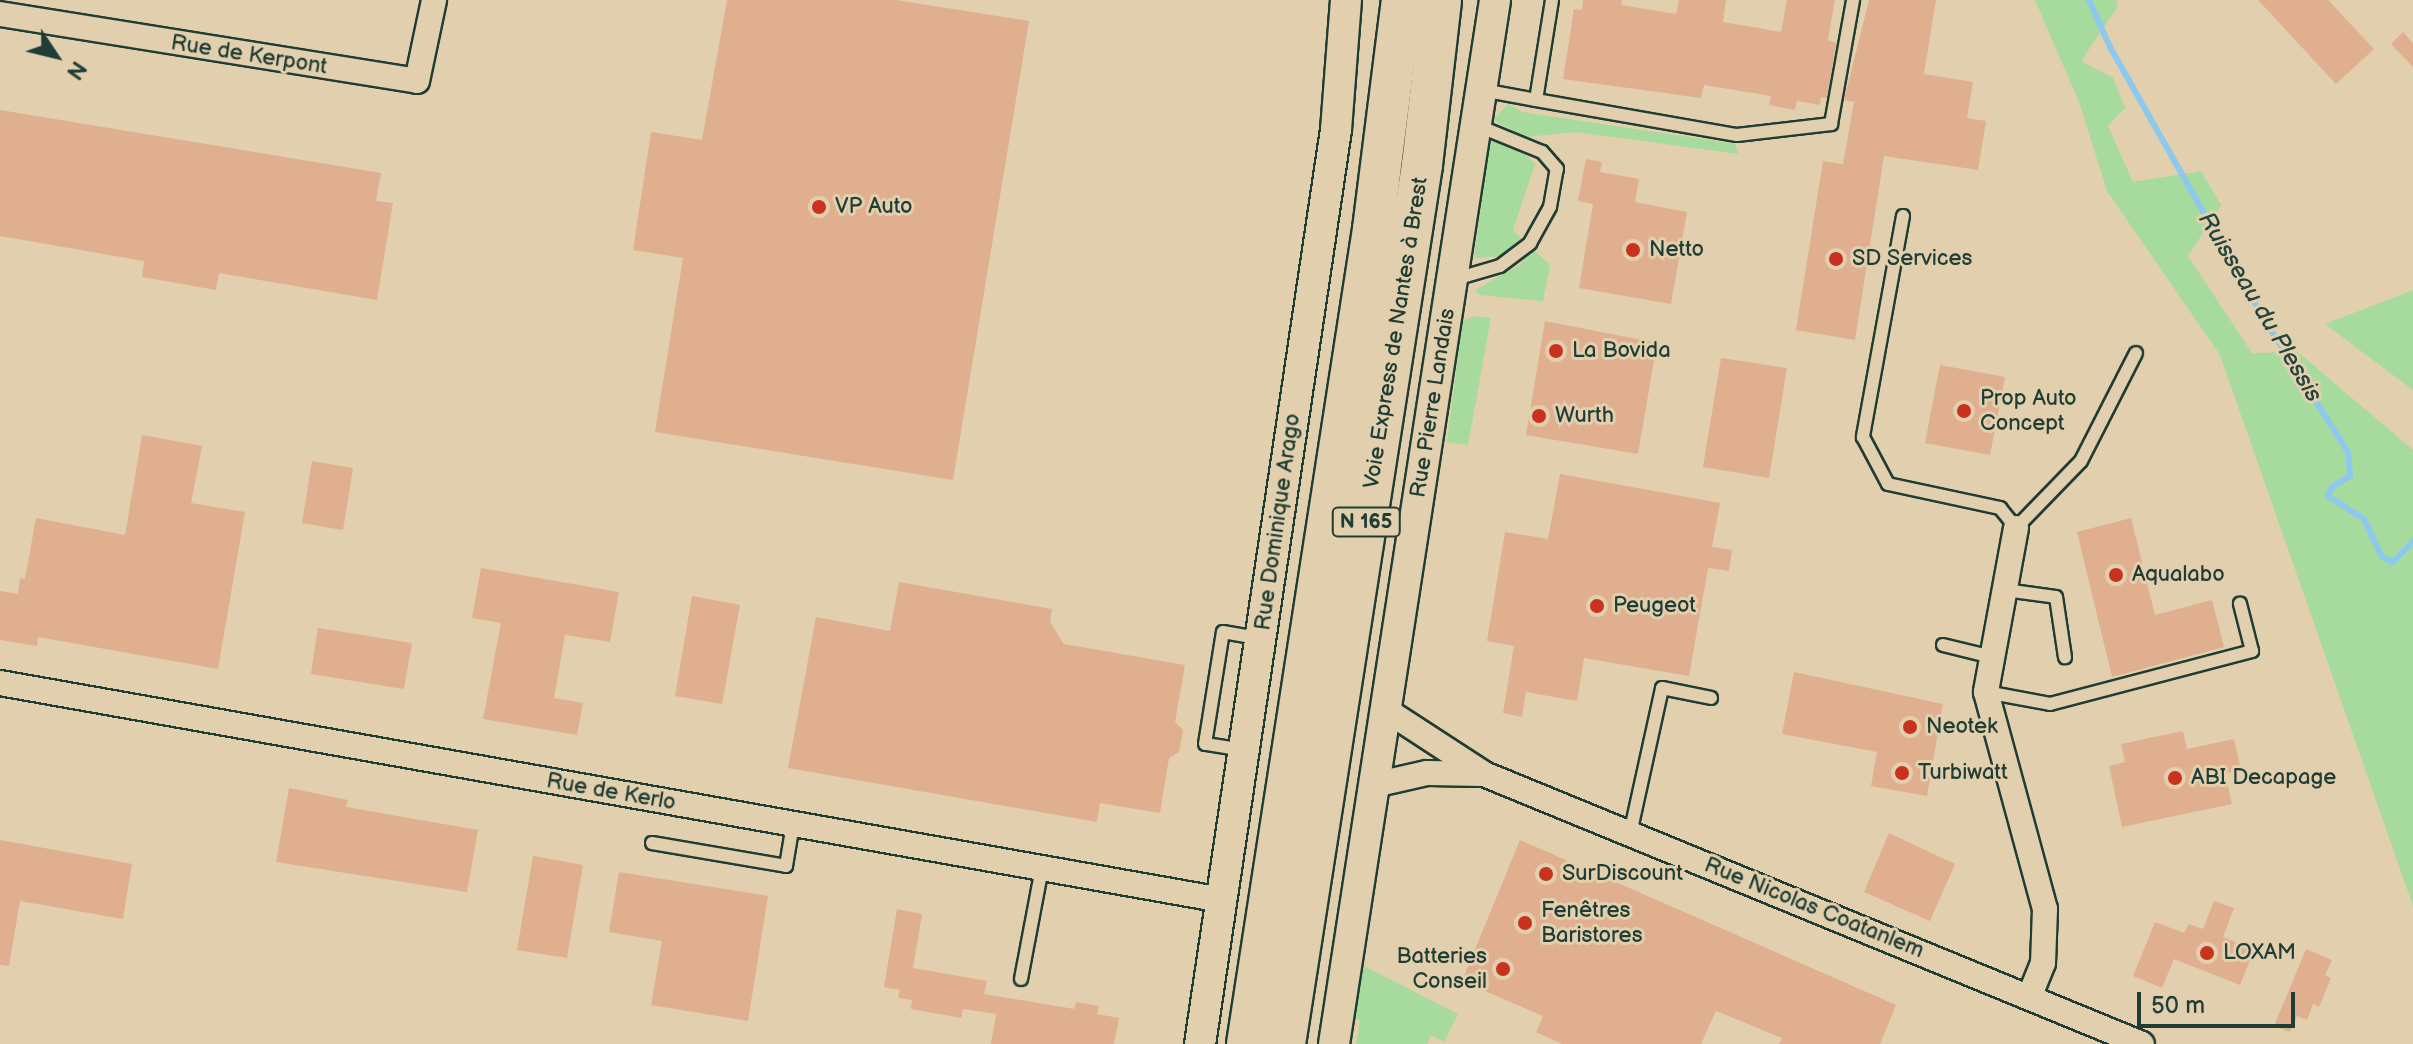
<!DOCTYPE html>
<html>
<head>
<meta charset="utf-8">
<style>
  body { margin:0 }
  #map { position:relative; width:2413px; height:1044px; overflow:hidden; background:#e2cfad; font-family:"Balsamiq Sans",sans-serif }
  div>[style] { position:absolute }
  .green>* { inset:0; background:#a7db9d }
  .stream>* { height:6px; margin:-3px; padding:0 3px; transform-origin:3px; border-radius:3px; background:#8dc9ed }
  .building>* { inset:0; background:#dfaf90 }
  .roads { filter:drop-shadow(2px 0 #1f3d34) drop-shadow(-2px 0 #1f3d34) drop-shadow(0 2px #1f3d34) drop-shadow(0 -2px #1f3d34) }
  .service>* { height:12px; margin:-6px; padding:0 6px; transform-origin:6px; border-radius:6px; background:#e2cfad }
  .minor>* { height:24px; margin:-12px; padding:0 12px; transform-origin:12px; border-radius:12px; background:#e2cfad }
  .tertiary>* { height:30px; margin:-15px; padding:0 15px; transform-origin:15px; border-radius:15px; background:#e2cfad }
  .trunk>* { height:40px; margin:-20px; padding:0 20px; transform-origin:20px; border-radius:20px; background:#e2cfad }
  .dots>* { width:22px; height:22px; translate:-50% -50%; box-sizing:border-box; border:4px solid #e2cfad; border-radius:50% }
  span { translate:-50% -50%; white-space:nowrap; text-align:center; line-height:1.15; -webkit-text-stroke:6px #e2cfad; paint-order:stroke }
  .shield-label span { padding:2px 6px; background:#e2cfad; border:2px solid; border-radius:6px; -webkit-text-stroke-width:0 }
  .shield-label { font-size:20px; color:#1f3d34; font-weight:700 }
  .street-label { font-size:22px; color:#1f3d34 }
  .poi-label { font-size:22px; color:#1f3d34 }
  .left { translate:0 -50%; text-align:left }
  .right { translate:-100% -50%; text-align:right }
  .water-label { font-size:24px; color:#24443d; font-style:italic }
  .north { position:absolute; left:16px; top:16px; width:80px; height:80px; -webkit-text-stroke:6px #e2cfad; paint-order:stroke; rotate:125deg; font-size:22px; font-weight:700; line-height:32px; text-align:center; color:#1f3d34 }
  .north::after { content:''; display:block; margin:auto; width:28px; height:36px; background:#1f3d34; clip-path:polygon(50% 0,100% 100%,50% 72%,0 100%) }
  .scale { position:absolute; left:2137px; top:992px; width:158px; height:36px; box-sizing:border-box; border:4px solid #1f3d34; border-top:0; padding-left:10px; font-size:24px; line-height:28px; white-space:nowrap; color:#1f3d34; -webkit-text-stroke:6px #e2cfad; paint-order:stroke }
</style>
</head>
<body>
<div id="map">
  <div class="green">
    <div style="clip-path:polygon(2035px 0,2116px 0,2118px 6px,2081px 61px,2113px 78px,2125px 108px,2108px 126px,2133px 182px,2201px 171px,2221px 205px,2188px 256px,2252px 353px,2298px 352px,2413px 450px,2413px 906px,2220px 355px,2107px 191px,2079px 102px)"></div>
    <div style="clip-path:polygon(1508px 104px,1522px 112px,1735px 144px,1738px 154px,1576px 132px,1526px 137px,1493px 120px)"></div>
    <div style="clip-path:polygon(1495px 141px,1523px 152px,1535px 164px,1513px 230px,1521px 238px,1503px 256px,1474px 258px,1490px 143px)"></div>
    <div style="clip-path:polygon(1534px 250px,1550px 265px,1543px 301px,1480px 295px,1475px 290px,1519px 265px)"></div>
    <div style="clip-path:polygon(2413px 290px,2413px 390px,2325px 324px)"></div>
    <div style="clip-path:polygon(1475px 316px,1491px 318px,1468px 445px,1447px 442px,1462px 327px,1464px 320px)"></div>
    <div style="clip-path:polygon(1364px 966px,1458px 1014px,1444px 1042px,1431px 1035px,1427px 1044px,1356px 1044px,1360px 1020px,1354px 1020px)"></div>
  </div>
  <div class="stream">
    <div style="left:2089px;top:0;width:51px;rotate:65.9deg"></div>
    <div style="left:2110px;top:47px;width:318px;rotate:60.5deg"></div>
    <div style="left:2267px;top:324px;width:151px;rotate:57.7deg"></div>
    <div style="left:2348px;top:452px;width:24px;rotate:85deg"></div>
    <div style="left:2350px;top:476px;width:21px;rotate:149deg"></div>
    <div style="left:2332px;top:487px;width:10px;rotate:114deg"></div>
    <div style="left:2328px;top:496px;width:43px;rotate:32.6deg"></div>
    <div style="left:2364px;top:519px;width:42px;rotate:64.7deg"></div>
    <div style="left:2382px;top:557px;width:12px;rotate:24deg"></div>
    <div style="left:2393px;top:562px;width:29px;rotate:-46deg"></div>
  </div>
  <div class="building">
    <div style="clip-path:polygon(727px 0,896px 0,1029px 21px,953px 480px,655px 432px,683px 258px,633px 250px,651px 132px,702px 140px)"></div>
    <div style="clip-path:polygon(1583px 0,1622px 0,1621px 5px,1676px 14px,1679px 0,1726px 0,1723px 22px,1781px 32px,1787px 0,1835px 0,1828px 40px,1836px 43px,1827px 98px,1821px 97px,1820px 105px,1797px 101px,1795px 110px,1769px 105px,1771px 96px,1704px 85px,1701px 98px,1563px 79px,1574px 9px,1582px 10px)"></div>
    <div style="clip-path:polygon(1869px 0,1936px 0,1924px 74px,1973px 82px,1967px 118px,1986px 121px,1978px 170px,1884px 156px,1855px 340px,1796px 330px,1823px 161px,1843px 164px,1854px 102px,1844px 100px)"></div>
    <div style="clip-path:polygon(2258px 0,2328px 0,2374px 49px,2336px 84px)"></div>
    <div style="clip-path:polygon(2403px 32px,2413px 43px,2413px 67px,2391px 44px)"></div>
    <div style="clip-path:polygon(0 110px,381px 173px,376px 201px,393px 203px,377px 300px,219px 273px,216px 290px,142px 277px,144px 261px,0 236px)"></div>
    <div style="clip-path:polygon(1586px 159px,1602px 162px,1600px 172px,1639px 179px,1635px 202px,1687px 212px,1671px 304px,1579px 288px,1593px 204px,1578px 201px)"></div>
    <div style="clip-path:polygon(1545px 321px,1657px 343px,1638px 454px,1526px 435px)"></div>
    <div style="clip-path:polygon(1721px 358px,1787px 368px,1769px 478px,1703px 467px)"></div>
    <div style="clip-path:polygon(1940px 365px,2005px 377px,1990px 455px,1925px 443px)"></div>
    <div style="clip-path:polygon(142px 435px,202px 446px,191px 503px,245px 512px,218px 669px,38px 637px,37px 646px,0 640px,0 591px,18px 594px,20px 578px,25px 579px,36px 518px,125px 535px)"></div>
    <div style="clip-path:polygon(312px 461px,353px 468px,343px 530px,302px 523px)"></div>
    <div style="clip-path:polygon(1560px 474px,1720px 503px,1712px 547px,1732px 550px,1729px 571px,1708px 568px,1689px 676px,1584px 658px,1577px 701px,1526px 692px,1522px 717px,1503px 713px,1514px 646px,1487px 641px,1505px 532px,1548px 539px)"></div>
    <div style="clip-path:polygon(2131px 518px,2155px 615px,2212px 600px,2224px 647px,2112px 677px,2077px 532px)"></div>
    <div style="clip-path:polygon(481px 568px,619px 592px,610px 642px,565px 635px,554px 698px,583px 703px,577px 735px,483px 719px,501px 623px,472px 618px)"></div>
    <div style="clip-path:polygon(899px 582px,1052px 609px,1050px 622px,1064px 644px,1185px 665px,1175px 722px,1183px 730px,1179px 752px,1169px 758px,1160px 813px,1100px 803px,1097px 822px,788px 768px,816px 617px,890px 631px)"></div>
    <div style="clip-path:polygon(692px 596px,740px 605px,722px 704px,675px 696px)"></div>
    <div style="clip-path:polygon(318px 628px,412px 643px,404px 689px,311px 674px)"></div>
    <div style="clip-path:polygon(1794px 672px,1943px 704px,1927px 796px,1871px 786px,1877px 752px,1782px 734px)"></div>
    <div style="clip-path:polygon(2183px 731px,2187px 749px,2234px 739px,2241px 770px,2225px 773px,2232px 804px,2122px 827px,2109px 766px,2125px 762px,2121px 744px)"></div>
    <div style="clip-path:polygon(289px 788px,348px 800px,346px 807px,478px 830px,467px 892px,276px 862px)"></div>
    <div style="clip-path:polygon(1889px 833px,1955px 864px,1930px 921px,1864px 892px)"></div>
    <div style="clip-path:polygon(0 840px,132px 864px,123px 919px,20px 901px,9px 966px,0 965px)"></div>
    <div style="clip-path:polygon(1520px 840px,1896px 1005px,1880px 1044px,1779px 1044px,1782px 1038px,1716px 1011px,1701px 1044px,1562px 1044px,1536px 1032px,1543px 1016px,1462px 981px)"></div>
    <div style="clip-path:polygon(533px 856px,583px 865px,567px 958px,517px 950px)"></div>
    <div style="clip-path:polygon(619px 872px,768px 896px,748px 1021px,651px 1005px,662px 941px,609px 932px)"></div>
    <div style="clip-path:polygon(2214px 901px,2234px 908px,2223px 937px,2254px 950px,2240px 985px,2174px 959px,2162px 988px,2133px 976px,2155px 922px,2184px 933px,2189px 924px,2203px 929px)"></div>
    <div style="clip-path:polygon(897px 909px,922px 914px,913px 968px,987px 981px,984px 994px,1074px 1009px,1076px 1002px,1099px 1006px,1097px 1014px,1119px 1018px,1114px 1044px,991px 1044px,996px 1014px,963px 1009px,961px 1018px,911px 1009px,912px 1000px,898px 998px,900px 990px,884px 987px)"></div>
    <div style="clip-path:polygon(2306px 949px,2332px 960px,2325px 975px,2331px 978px,2319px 1007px,2313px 1004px,2307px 1020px,2297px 1016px,2290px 1032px,2274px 1026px)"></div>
  </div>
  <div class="roads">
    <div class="service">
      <div style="left:1482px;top:90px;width:55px;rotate:10.5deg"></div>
      <div style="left:1536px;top:100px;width:101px;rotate:-80.9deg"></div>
      <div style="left:1536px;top:100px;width:204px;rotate:9.9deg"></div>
      <div style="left:1737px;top:135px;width:95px;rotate:-6.7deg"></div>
      <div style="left:1831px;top:124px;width:126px;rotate:-79.9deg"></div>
      <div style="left:1903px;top:216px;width:225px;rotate:100.3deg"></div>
      <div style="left:1863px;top:437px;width:53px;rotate:62deg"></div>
      <div style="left:1888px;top:484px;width:115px;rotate:12.1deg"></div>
      <div style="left:2000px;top:508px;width:26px;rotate:51deg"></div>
      <div style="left:2016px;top:528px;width:93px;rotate:-45.9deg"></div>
      <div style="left:2081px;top:461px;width:121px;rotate:-63deg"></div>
      <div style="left:1452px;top:280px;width:50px;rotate:-16.3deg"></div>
      <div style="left:1500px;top:266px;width:38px;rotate:-37deg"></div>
      <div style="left:1530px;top:243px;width:41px;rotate:-60.9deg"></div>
      <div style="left:1550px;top:207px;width:39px;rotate:-80deg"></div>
      <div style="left:1557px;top:169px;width:23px;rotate:-131deg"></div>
      <div style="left:1542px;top:152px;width:71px;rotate:-157.8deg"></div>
      <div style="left:2005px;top:590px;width:51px;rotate:7.8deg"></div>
      <div style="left:2056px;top:597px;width:61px;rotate:81.5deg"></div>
      <div style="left:1943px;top:645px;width:50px;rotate:13.8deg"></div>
      <div style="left:1986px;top:692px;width:65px;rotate:10.6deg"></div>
      <div style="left:2050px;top:704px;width:209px;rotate:-14.7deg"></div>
      <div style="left:2252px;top:651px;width:49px;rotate:-104.3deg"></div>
      <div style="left:1244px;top:750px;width:39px;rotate:-171deg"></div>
      <div style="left:1205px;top:744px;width:113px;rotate:-80.9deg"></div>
      <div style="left:1223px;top:632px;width:39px;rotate:10deg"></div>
      <div style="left:1630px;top:834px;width:149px;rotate:-77.6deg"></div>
      <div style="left:1662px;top:688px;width:50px;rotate:11.5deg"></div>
      <div style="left:652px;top:843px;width:136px;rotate:9.7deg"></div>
      <div style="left:786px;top:866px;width:43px;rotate:-80.5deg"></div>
      <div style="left:1021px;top:979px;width:113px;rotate:-79.3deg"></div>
    </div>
    <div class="minor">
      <div style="left:0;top:14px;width:422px;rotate:9.1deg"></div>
      <div style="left:417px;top:81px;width:83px;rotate:-78.1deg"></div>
      <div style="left:2016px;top:528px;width:167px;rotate:100.4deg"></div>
      <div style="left:1986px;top:692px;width:225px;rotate:74.8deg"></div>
      <div style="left:2045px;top:909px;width:54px;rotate:92.1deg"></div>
      <div style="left:2043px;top:963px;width:35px;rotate:112deg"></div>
      <div style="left:0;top:683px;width:1241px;rotate:10.07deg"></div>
      <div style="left:1386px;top:710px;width:117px;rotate:33.1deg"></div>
      <div style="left:1484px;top:774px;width:711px;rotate:22.31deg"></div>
      <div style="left:1374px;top:785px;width:54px;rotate:-12.8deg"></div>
      <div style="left:1427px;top:773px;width:57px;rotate:1deg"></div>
    </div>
    <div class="tertiary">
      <div style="left:1200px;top:1044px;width:924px;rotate:-81.54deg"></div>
      <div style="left:1336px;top:130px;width:130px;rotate:-85.6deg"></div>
      <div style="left:1334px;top:1044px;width:1056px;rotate:-81.23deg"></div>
    </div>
    <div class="trunk">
      <div style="left:1247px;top:1044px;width:825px;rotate:-81.21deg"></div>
      <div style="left:1373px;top:229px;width:231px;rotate:-82.8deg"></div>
      <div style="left:1285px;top:1044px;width:890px;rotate:-81.14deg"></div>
      <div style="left:1422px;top:165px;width:166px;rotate:-83.4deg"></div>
    </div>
  </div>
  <div class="dots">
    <div style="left:819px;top:207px;background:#c8321e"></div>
    <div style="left:1633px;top:250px;background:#c8321e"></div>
    <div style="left:1836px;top:259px;background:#c8321e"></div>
    <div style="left:1556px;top:351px;background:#c8321e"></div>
    <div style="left:1964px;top:411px;background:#c8321e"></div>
    <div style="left:1539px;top:416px;background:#c8321e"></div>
    <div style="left:2116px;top:575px;background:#c8321e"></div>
    <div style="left:1597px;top:606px;background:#c8321e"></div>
    <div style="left:1910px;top:727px;background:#c8321e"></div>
    <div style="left:1902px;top:773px;background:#c8321e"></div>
    <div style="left:2175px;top:778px;background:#c8321e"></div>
    <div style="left:1546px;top:874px;background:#c8321e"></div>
    <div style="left:1525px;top:923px;background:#c8321e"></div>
    <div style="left:2207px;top:953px;background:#c8321e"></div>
    <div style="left:1503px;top:969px;background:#c8321e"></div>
  </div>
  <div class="shield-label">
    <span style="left:1366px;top:522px">N 165</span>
  </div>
  <div class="street-label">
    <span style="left:249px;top:55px;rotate:9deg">Rue de Kerpont</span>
    <span style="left:1396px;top:333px;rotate:-81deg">Voie Express de Nantes à Brest</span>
    <span style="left:1433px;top:403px;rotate:-81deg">Rue Pierre Landais</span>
    <span style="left:1278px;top:522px;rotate:-82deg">Rue Dominique Arago</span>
    <span style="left:611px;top:792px;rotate:10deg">Rue de Kerlo</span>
    <span style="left:1814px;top:908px;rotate:22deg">Rue Nicolas Coatanlem</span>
  </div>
  <div class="poi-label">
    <span class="left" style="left:835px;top:207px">VP Auto</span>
    <span class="left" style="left:1649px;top:250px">Netto</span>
    <span class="left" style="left:1852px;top:259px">SD Services</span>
    <span class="left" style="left:1572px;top:351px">La Bovida</span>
    <span class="left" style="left:1980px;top:411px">Prop Auto<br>Concept</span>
    <span class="left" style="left:1555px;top:416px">Wurth</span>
    <span class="left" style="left:2132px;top:575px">Aqualabo</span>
    <span class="left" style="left:1613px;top:606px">Peugeot</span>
    <span class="left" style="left:1926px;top:727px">Neotek</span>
    <span class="left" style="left:1918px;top:773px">Turbiwatt</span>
    <span class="left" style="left:2191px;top:778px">ABI Decapage</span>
    <span class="left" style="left:1562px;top:874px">SurDiscount</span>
    <span class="left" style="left:1541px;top:923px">Fenêtres<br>Baristores</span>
    <span class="left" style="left:2223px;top:953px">LOXAM</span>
    <span class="right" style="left:1487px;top:969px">Batteries<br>Conseil</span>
  </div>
  <div class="water-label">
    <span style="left:2260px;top:307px;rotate:59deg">Ruisseau du Plessis</span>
  </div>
  <div class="north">N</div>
  <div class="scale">50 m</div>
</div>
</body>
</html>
